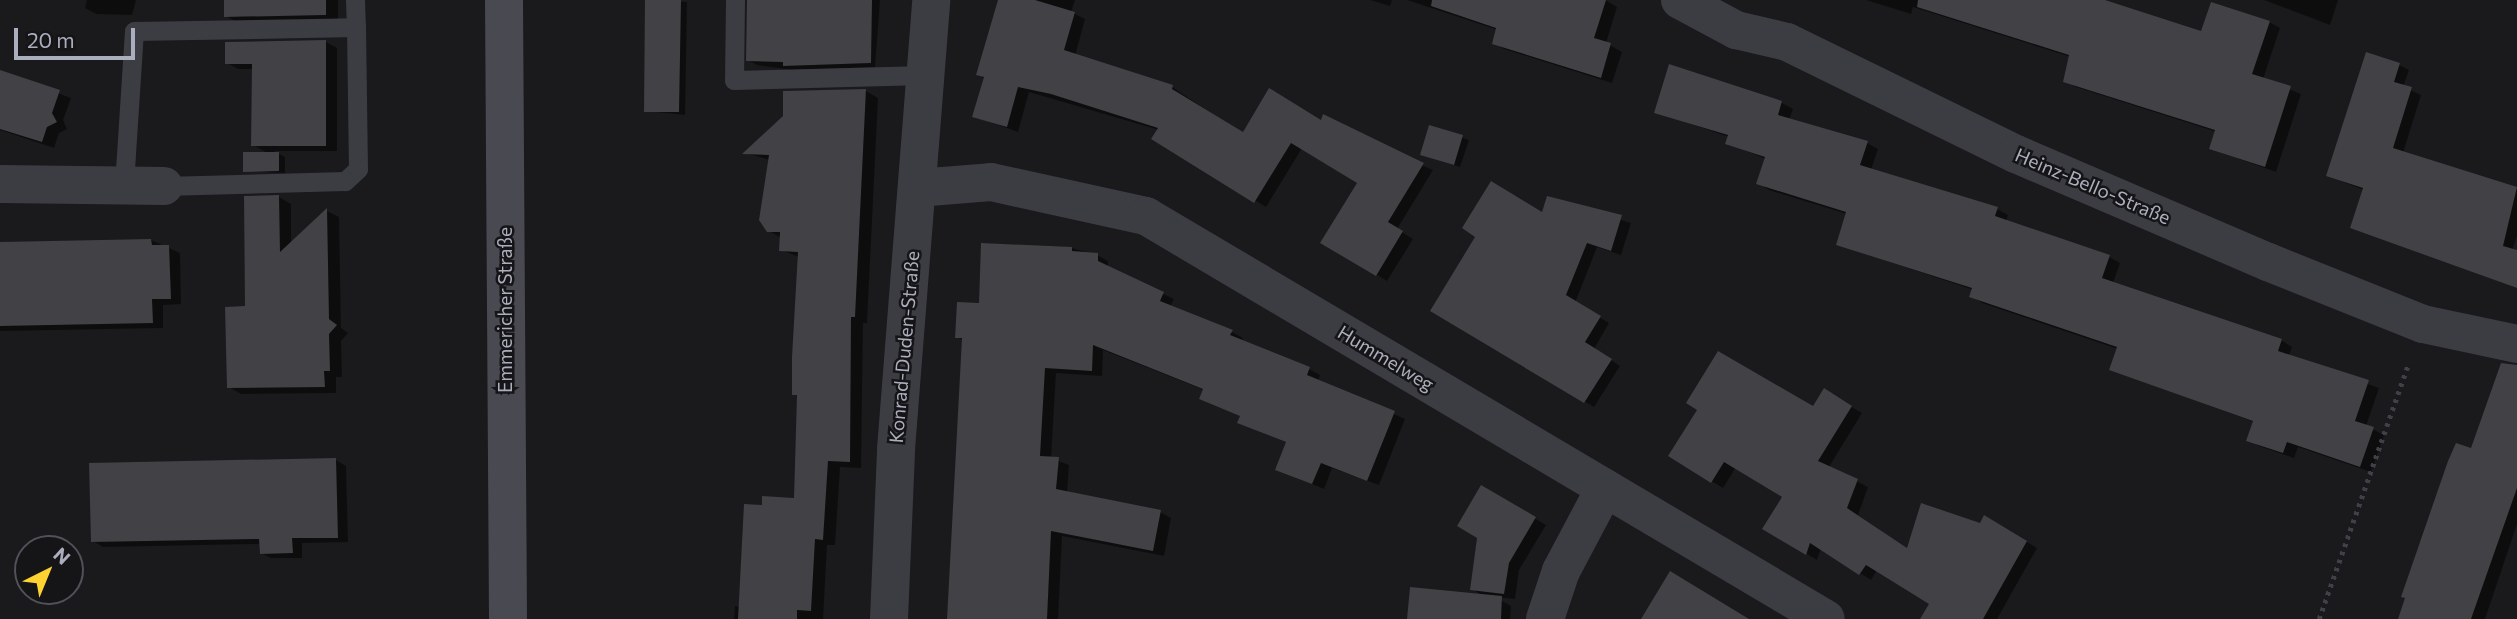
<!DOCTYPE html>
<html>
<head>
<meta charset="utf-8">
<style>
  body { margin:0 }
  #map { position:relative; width:2517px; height:619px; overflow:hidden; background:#1a191c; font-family:Commissioner,sans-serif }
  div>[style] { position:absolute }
  .shadow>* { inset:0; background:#0007 }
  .building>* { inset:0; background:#414146 }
  .path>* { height:4.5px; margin-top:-2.25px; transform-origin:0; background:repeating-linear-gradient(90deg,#404148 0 3.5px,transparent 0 8.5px) }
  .service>* { height:19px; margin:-9.5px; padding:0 9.5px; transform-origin:9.5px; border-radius:9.5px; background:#3c3c43 }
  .minor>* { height:38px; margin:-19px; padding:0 19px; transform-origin:19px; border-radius:19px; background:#3c3c43 }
  .secondary>* { height:38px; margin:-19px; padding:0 19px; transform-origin:19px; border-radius:19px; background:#484951 }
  span { translate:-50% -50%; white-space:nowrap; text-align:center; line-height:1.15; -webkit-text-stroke:5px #151417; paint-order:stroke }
  .street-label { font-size:19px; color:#abaebc }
  .north { position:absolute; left:14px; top:535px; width:70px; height:70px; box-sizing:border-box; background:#151417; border:2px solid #515259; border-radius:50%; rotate:43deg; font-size:19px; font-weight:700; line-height:28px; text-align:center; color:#abaebc }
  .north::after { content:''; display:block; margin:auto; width:24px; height:32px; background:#fdd331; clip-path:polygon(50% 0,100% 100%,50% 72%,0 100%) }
  .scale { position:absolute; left:14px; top:28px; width:121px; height:32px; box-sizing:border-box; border:4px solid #abaebc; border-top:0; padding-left:9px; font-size:21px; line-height:24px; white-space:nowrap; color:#abaebc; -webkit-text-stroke:5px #151417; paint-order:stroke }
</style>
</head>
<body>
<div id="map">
  <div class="shadow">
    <div style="clip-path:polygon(87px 0,136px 0,132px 15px,96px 14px,85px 8px)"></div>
    <div style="clip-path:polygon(226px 0,338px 0,338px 21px,238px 23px,226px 16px)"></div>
    <div style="clip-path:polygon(647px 0,687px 2px,685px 115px,646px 111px)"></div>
    <div style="clip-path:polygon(747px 0,880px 0,875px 67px,793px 70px,757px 65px,748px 60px)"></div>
    <div style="clip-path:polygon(999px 0,1075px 0,1071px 12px,1085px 19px,1075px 56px,1172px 87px,1243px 134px,1322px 122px,1433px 170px,1397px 229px,1413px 239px,1387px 281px,1323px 242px,1359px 183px,1302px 148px,1266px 207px,1153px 139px,1159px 130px,1029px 92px,1018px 132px,974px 116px,985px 79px,978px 74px)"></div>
    <div style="clip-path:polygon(1370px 0,1392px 0,1390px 6px)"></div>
    <div style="clip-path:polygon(1407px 0,1605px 0,1617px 7px,1606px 43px,1622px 52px,1612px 83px,1504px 49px,1494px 43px,1498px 30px)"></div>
    <div style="clip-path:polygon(1866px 0,2099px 0,2203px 33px,2269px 22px,2280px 28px,2263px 79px,2301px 94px,2276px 172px,2211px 149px,2217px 132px,2076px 87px,2065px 81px,2071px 57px,1913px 7px,1911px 14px)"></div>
    <div style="clip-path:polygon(2264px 0,2338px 0,2330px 25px)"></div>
    <div style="clip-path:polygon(326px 42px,337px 48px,337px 151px,274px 151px,285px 157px,285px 173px,245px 171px,269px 154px,253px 145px,254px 69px,238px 69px,227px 63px)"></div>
    <div style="clip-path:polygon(2399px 65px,2409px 70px,2403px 87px,2421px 95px,2403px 153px,2517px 189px,2517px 236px,2512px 251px,2517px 252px,2517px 288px,2352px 227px,2364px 190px,2328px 176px)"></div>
    <div style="clip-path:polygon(1670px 66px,1782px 103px,1793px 109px,1789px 120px,1867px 143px,1878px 149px,1871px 170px,1997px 209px,2008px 215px,2006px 222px,2109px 257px,2120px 263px,2113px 283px,2281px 340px,2292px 347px,2289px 356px,2379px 388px,2366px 426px,2384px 435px,2371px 472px,2298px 447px,2294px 458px,2259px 446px,2248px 440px,2254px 422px,2111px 369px,2118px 349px,1982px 303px,1972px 296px,1974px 290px,1838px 245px,1847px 214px,1769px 190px,1758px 183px,1766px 159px,1727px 143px,1729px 137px,1656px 112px)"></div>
    <div style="clip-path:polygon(0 72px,71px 98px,63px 120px,67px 129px,59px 133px,54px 148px,0 130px)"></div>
    <div style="clip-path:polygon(866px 91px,878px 98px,867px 323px,863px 323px,861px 468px,840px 467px,835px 545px,827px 545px,823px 619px,734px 619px,735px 606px,740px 607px,796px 500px,799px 397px,794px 394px,799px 257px,781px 250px,781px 238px,768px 230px,770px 160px,745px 153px)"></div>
    <div style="clip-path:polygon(1430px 127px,1469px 140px,1460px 167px,1422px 155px)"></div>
    <div style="clip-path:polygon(279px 197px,291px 204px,291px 243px,327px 211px,339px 217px,341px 328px,348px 333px,341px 341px,342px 377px,336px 377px,336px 393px,241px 394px,229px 387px)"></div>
    <div style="clip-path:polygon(1548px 198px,1631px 223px,1621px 255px,1597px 247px,1575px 303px,1609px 323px,1594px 349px,1620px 366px,1594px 407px,1433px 310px,1543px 214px)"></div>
    <div style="clip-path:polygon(151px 240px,180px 253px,181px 304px,163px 305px,163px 328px,0 331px,0 244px)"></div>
    <div style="clip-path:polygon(1072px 248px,1097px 255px,1108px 261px,1108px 268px,1174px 299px,1170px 307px,1232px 332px,1243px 338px,1241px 342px,1309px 369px,1320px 375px,1318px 381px,1405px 419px,1379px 485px,1332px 468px,1324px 489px,1277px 469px,1288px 443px,1239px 423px,1242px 416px,1204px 390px,1103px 350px,1102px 376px,1056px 373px,1051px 458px,1069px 465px,1067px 493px,1160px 512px,1171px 518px,1164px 556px,1062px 536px,1058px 619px,948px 619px,963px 340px,957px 337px,980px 304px)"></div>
    <div style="clip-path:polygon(1824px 391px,1862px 413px,1829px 467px,1868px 487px,1858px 515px,1909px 550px,1980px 525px,1985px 517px,2037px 548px,1997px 619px,1937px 619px,1932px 603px,1877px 570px,1871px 580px,1821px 548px,1817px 560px,1764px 528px,1784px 496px,1736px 467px,1723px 488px,1671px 456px,1814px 408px)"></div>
    <div style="clip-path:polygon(2517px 402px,2517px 524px,2485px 619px,2400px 619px,2472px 450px)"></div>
    <div style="clip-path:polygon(336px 460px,346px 466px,348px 542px,302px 543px,302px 558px,271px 558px,261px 553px,261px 544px,103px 547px,93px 541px)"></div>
    <div style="clip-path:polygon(1482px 487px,1546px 525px,1519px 570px,1515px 599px,1495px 597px,1511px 606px,1510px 619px,1409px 619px,1483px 596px,1472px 589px)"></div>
  </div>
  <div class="building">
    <div style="clip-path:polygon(224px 0,326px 0,326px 15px,224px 17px)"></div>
    <div style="clip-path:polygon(645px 0,681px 0,679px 112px,644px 112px)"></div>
    <div style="clip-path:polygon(747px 0,872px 0,871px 63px,783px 66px,783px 62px,746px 61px)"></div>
    <div style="clip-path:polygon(998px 0,1035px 0,1075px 12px,1064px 50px,1173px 85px,1172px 89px,1243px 132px,1269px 88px,1321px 120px,1323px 114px,1424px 163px,1388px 222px,1403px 231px,1376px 276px,1320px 243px,1357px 183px,1291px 143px,1254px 203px,1151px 139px,1158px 128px,1051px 94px,1018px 87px,1007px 127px,972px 117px,984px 77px,976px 75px)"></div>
    <div style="clip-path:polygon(1432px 0,1606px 0,1594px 38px,1611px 43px,1601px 78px,1492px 44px,1496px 28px,1431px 6px)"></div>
    <div style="clip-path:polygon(1918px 0,2105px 0,2201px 31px,2211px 2px,2270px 21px,2252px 74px,2291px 86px,2265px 167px,2209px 149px,2215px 130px,2063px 82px,2069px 55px,1917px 7px)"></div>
    <div style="clip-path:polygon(326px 40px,326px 146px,251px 146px,252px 64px,225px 64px,225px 42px)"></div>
    <div style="clip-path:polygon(2366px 52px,2400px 63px,2394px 82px,2412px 87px,2393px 148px,2517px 187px,2503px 246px,2517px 250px,2517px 288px,2350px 228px,2363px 188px,2326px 176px)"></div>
    <div style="clip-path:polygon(1669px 64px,1782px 101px,1778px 115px,1868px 141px,1860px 165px,1998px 207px,1995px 216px,2110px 255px,2102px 278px,2282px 339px,2278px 351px,2369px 380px,2355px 421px,2374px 427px,2360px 467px,2287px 442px,2283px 453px,2246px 441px,2253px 421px,2109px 370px,2117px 347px,1969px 297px,1972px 288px,1836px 245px,1846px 212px,1756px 184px,1765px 157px,1725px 144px,1728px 135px,1654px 113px)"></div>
    <div style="clip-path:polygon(0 70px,60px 90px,52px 113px,57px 122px,47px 127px,42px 142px,0 129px)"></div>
    <div style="clip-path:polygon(866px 89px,855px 317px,851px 317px,850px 462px,828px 461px,823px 540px,815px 539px,811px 611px,797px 610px,797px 619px,738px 619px,744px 504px,762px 505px,762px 496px,794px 498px,797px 395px,792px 395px,792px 357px,798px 252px,779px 251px,780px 232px,767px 232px,759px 220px,769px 155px,742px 154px,783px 116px,783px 91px)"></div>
    <div style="clip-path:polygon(1429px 125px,1463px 135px,1454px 165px,1420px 155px)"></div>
    <div style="clip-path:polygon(243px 152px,279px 152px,279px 171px,243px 172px)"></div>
    <div style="clip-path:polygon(1491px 181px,1542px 212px,1547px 196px,1622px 215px,1611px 251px,1587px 243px,1566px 295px,1601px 316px,1585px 342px,1612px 359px,1584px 403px,1430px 311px,1475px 237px,1462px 228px)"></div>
    <div style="clip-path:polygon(279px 195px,280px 252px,327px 208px,329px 319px,337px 325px,329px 334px,330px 371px,324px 371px,325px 387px,227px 388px,225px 307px,245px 306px,244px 196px)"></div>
    <div style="clip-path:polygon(151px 239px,152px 245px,169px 245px,171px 299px,152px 299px,153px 323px,0 326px,0 242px)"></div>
    <div style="clip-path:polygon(981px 243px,1072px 247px,1072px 251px,1098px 253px,1098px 261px,1164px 292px,1160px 301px,1233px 330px,1230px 335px,1310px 367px,1307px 375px,1395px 411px,1367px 481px,1321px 463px,1312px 484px,1275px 470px,1286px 442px,1237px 423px,1240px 416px,1199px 399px,1203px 389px,1093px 345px,1092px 371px,1045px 368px,1040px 456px,1059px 457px,1056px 489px,1161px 510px,1153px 551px,1051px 531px,1047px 619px,947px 619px,962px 338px,955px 338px,957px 302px,979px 303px)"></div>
    <div style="clip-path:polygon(1718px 351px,1813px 406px,1824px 388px,1852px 406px,1818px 461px,1858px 479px,1847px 508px,1907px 548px,1921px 503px,1980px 523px,1984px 515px,2027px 541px,1983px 619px,1920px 619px,1929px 604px,1866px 565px,1859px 575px,1810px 543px,1806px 555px,1762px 529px,1782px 497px,1724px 462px,1711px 483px,1668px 456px,1697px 410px,1686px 403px)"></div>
    <div style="clip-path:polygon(2501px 363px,2517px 365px,2517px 488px,2471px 619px,2398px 619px,2405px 598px,2401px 597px,2448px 461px,2456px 443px,2471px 448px)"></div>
    <div style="clip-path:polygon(336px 458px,338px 538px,292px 538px,293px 553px,260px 554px,259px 539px,91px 542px,89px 463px)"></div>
    <div style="clip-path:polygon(1481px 485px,1536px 517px,1509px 563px,1504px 594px,1470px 590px,1477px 538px,1457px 526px)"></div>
    <div style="clip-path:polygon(1670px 571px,1749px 619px,1641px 619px)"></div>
    <div style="clip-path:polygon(1410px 587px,1502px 596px,1501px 619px,1407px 619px)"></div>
  </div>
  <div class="path">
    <div style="left:2319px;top:619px;width:272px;rotate:-70.7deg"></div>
  </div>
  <div class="service">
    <div style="left:355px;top:0;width:27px;rotate:88deg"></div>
    <div style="left:735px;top:0;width:80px;rotate:90.7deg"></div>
    <div style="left:734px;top:80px;width:192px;rotate:-1.5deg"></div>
    <div style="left:124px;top:185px;width:154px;rotate:-86.3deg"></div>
    <div style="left:134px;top:31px;width:222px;rotate:-1deg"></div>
    <div style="left:356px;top:27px;width:142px;rotate:89.2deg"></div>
    <div style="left:358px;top:169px;width:18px;rotate:137deg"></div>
    <div style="left:345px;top:181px;width:181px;rotate:178.4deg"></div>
  </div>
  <div class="minor">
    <div style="left:1680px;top:0;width:64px;rotate:28.2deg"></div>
    <div style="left:1736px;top:30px;width:52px;rotate:13.2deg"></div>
    <div style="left:1787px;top:42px;width:255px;rotate:26.1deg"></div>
    <div style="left:2016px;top:154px;width:274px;rotate:23.2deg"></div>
    <div style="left:2268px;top:262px;width:167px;rotate:21.8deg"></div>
    <div style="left:2423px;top:324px;width:96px;rotate:12deg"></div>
    <div style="left:0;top:184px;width:164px;rotate:0.7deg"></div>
    <div style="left:917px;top:188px;width:74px;rotate:-4.6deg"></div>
    <div style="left:991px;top:182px;width:159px;rotate:12.4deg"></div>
    <div style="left:1146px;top:216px;width:790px;rotate:30.65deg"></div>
    <div style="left:889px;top:619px;width:170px;rotate:-87.6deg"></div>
    <div style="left:896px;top:449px;width:450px;rotate:-85.5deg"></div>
    <div style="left:1545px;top:619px;width:51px;rotate:-71.6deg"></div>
    <div style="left:1561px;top:571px;width:94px;rotate:-62.1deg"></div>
  </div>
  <div class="secondary">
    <div style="left:504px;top:0;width:619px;rotate:89.63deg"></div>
  </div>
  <div class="street-label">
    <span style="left:2093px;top:186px;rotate:23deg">Heinz-Bello-Straße</span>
    <span style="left:505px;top:310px;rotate:-90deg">Emmericher Straße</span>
    <span style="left:904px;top:347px;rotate:-85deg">Konrad-Duden-Straße</span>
    <span style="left:1386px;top:358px;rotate:31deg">Hummelweg</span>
  </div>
  <div class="north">N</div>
  <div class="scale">20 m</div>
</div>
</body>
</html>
